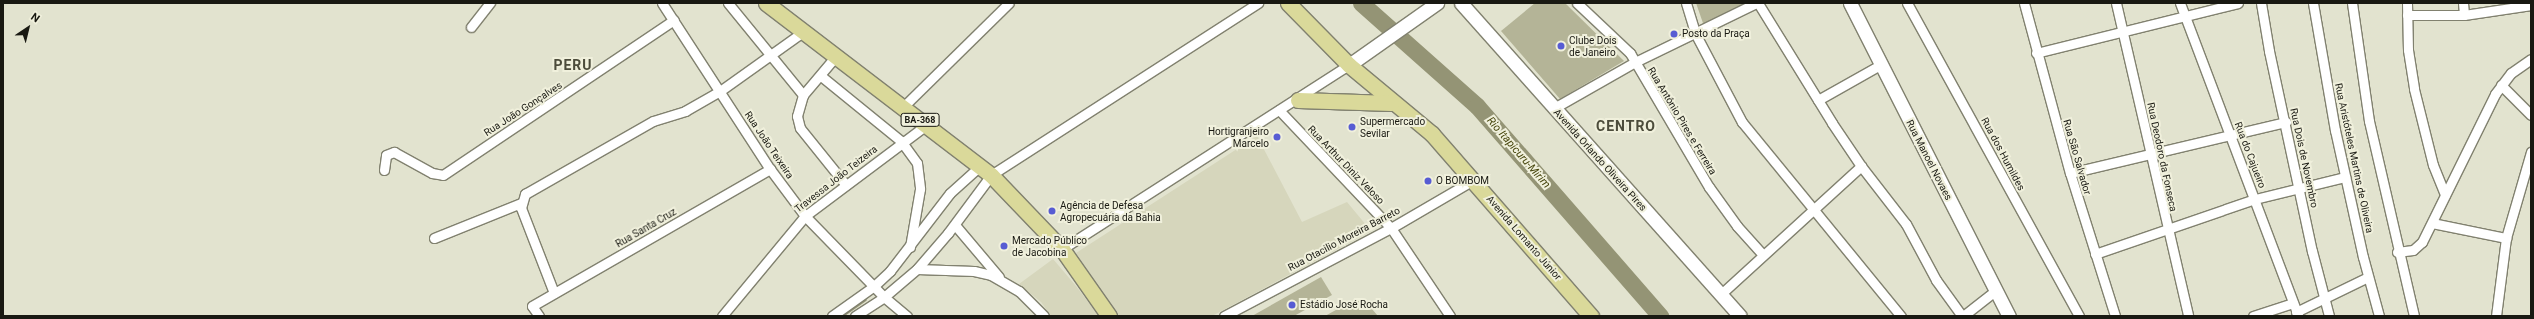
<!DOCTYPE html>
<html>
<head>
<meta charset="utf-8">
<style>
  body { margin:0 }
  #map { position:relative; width:2534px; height:319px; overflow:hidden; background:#e2e3cf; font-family:Roboto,sans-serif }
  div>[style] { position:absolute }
  .built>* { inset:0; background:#d6d6bc }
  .green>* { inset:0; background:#b4b497 }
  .stream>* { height:3px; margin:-1.5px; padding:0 1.5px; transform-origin:1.5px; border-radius:1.5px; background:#949475 }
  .river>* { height:17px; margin:-8.5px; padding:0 8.5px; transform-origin:8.5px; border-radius:8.5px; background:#949475 }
  .roads { filter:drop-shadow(1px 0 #81816f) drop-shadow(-1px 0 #81816f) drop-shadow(0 1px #81816f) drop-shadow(0 -1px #81816f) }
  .street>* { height:9px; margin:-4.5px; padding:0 4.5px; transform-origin:4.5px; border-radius:4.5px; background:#fff }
  .secondary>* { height:13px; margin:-6.5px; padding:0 6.5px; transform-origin:6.5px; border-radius:6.5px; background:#fff }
  .primary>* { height:15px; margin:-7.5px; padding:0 7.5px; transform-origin:7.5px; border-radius:7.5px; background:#dad99a }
  .dots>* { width:11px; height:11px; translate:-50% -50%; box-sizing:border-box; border:2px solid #f0f0dc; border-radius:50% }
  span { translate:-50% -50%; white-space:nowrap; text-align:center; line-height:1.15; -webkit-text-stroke:4px #f0f0dc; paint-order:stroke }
  .shield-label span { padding:1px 3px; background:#f0f0dc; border:1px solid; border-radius:3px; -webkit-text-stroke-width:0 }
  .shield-label { font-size:9px; color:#191912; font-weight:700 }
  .poi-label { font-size:10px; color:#191912 }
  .left { translate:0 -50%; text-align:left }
  .right { translate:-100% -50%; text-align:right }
  .street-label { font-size:10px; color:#191912 }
  .water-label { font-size:11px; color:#46450c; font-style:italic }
  .district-label { font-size:14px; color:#4c4c3b; font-weight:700; letter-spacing:1px }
  .frame { position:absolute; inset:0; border:4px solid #191912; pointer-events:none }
  .north { position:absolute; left:8px; top:8px; width:40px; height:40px; -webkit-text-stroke:3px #f0f0dc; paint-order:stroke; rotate:35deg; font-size:11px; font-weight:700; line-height:16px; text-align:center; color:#191912 }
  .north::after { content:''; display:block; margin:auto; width:14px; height:18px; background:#191912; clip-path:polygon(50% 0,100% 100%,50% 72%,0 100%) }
</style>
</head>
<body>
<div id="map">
  <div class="built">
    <div style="clip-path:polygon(1257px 136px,1302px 222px,1347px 202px,1371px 231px,1212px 316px,1118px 316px,1076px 253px)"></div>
    <div style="clip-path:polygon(1053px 259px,1076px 286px,1099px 316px,1051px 316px,1041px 302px,1019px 284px)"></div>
  </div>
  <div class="green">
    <div style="clip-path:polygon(1535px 3px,1565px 3px,1624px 61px,1560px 99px,1501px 31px)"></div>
    <div style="clip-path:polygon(1696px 3px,1752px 3px,1704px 26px)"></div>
    <div style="clip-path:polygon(1321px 277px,1332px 295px,1294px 316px,1252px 316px)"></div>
    <div style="clip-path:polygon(1354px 300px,1365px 301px,1378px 316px,1325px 316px)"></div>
  </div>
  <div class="stream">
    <div style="left:841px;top:316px;width:29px;rotate:-35deg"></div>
  </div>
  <div class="river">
    <div style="left:1361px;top:3px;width:155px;rotate:41.6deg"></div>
    <div style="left:1477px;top:106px;width:279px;rotate:48.9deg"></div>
  </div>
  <div class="roads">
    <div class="street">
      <div style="left:662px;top:3px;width:198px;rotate:57deg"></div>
      <div style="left:770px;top:169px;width:59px;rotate:53.3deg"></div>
      <div style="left:805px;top:216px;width:113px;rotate:45.7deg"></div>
      <div style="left:884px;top:297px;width:30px;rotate:40deg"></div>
      <div style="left:728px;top:3px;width:119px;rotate:50.8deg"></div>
      <div style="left:1577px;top:3px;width:73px;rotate:43.3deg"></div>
      <div style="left:1630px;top:53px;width:156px;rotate:59.5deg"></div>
      <div style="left:1709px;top:187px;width:48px;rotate:54.3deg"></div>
      <div style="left:1737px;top:226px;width:39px;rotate:48deg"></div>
      <div style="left:1686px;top:3px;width:31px;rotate:73deg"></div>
      <div style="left:1695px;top:33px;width:101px;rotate:62.2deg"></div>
      <div style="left:1742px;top:122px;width:251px;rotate:50.7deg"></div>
      <div style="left:1758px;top:3px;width:141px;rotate:58.3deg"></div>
      <div style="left:1832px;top:123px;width:52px;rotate:56deg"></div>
      <div style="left:1861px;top:166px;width:73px;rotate:52.2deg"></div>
      <div style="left:1906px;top:224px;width:64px;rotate:61.8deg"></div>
      <div style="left:1936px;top:280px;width:44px;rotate:54.2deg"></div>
      <div style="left:1907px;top:3px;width:357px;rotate:61.2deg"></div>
      <div style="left:2024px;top:3px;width:176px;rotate:74.9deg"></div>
      <div style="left:2070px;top:173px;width:150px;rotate:72.5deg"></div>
      <div style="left:2116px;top:3px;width:321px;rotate:77deg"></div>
      <div style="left:2180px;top:3px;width:335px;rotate:69.3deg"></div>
      <div style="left:2261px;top:3px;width:49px;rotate:80.5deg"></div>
      <div style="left:2269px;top:51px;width:205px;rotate:77.9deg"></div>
      <div style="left:2312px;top:251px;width:67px;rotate:75.3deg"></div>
      <div style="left:2313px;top:3px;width:129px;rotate:80.2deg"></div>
      <div style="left:2335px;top:130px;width:130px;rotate:77.6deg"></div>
      <div style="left:2363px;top:257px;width:61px;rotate:74.8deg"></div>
      <div style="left:2352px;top:3px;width:119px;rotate:81.8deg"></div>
      <div style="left:2369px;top:121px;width:200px;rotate:77deg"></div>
      <div style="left:2407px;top:3px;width:47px;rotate:88.8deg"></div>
      <div style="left:2408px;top:50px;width:39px;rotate:81deg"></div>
      <div style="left:2414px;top:89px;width:78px;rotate:76deg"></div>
      <div style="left:2433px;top:165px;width:32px;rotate:68deg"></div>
      <div style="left:2463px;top:3px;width:12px;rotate:85deg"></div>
      <div style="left:2407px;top:15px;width:57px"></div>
      <div style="left:2464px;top:15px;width:68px;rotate:-8.5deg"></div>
      <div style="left:471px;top:27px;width:31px;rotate:-52deg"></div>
      <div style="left:2036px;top:53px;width:208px;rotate:-13.9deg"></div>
      <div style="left:836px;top:56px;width:51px;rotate:130.2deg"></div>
      <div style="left:803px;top:95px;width:22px;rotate:106deg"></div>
      <div style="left:797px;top:116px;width:12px;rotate:76deg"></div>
      <div style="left:800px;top:128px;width:73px;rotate:51.1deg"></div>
      <div style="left:821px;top:76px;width:103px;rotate:39.1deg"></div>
      <div style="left:901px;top:141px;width:27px;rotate:54deg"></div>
      <div style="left:917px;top:163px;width:26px;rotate:83deg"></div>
      <div style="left:920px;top:189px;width:59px;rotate:99.8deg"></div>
      <div style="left:2501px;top:85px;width:42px;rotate:45deg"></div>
      <div style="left:1818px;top:100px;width:71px;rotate:-29.4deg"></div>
      <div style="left:903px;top:107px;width:148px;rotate:-44.5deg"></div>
      <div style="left:1554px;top:108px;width:93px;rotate:-29.6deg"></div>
      <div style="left:1635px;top:62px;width:135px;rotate:-26deg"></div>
      <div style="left:1279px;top:110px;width:163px;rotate:46.5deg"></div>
      <div style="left:1391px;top:228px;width:106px;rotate:56.2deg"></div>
      <div style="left:384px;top:170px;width:15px;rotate:-82deg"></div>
      <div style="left:386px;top:155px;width:9px;rotate:-21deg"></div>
      <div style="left:394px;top:152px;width:43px;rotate:28.9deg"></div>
      <div style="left:432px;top:173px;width:11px;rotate:10deg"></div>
      <div style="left:443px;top:175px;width:278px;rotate:-33.9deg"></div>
      <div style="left:2070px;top:173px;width:222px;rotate:-13.3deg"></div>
      <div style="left:2432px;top:223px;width:76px;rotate:11.5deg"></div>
      <div style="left:955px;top:225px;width:68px;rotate:49.8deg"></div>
      <div style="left:434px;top:238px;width:94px;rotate:-21.9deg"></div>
      <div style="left:1062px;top:249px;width:341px;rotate:-32.7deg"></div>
      <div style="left:2397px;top:252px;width:16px;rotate:-7deg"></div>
      <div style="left:2413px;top:250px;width:12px;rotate:-42deg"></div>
      <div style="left:2422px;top:242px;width:165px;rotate:-63.7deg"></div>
      <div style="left:2495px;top:94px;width:26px;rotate:-53deg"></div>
      <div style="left:2511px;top:73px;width:24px;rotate:-35deg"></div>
      <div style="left:2095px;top:254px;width:169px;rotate:-19deg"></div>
      <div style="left:2255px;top:199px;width:93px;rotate:-13.7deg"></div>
      <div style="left:917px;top:269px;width:57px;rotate:2deg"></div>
      <div style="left:974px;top:271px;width:17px;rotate:13deg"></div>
      <div style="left:991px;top:275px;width:32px;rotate:30deg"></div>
      <div style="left:1019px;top:291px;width:35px;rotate:45deg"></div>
      <div style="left:554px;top:293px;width:91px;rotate:-111.2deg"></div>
      <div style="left:521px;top:208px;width:15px;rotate:-74deg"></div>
      <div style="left:525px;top:194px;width:147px;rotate:-29.7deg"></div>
      <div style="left:653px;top:121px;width:34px;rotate:-17deg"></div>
      <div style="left:685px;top:111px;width:40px;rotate:-29.7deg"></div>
      <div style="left:720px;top:91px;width:103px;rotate:-35.5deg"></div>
      <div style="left:1721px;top:294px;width:190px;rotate:-42.4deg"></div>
      <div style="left:2296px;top:312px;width:80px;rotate:-25.9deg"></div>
      <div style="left:539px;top:316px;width:12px;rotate:-125deg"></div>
      <div style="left:532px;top:306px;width:275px;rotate:-29.9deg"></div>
      <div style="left:722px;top:316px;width:130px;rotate:-50.3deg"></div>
      <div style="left:805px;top:216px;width:151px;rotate:-36.9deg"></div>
      <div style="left:832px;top:316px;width:52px;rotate:-35.5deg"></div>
      <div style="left:874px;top:286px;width:22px;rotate:-43deg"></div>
      <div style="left:890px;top:271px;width:98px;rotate:-52.4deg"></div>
      <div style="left:950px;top:193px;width:40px;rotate:-42deg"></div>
      <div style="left:855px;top:316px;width:35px;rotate:-33deg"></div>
      <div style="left:884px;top:297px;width:43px;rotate:-40.3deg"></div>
      <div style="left:917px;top:269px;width:48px;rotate:-49.3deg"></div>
      <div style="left:948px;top:233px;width:72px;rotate:-53.4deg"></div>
      <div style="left:991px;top:175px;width:318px;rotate:-32.8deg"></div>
      <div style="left:1224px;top:316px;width:189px;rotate:-27.8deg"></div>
      <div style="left:1391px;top:228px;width:95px;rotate:-30.3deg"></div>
      <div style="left:1963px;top:316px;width:41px;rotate:-38deg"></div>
      <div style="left:2253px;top:316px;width:42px;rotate:-18deg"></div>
      <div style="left:2496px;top:316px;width:79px;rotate:-82.7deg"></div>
      <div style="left:2506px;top:238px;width:90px;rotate:-73.8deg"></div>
    </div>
    <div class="secondary">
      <div style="left:1461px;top:3px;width:419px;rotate:48.3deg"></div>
      <div style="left:1850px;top:3px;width:351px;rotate:63.1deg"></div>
      <div style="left:1349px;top:65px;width:108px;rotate:-35.2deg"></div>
    </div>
    <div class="primary">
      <div style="left:766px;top:3px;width:283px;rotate:37.4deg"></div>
      <div style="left:991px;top:175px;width:103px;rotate:46.2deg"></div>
      <div style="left:1062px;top:249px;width:82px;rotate:55deg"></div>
      <div style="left:1288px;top:3px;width:87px;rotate:45.5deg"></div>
      <div style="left:1349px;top:65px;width:108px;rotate:39.7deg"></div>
      <div style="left:1432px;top:134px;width:242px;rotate:48.9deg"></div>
      <div style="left:1298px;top:100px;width:93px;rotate:1.8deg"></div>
    </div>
  </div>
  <div class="dots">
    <div style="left:1674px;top:34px;background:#575cd3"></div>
    <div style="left:1561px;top:46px;background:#575cd3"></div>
    <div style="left:1352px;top:127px;background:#575cd3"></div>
    <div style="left:1277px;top:137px;background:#575cd3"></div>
    <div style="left:1428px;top:181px;background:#575cd3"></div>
    <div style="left:1052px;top:211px;background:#575cd3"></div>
    <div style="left:1004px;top:246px;background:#575cd3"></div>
    <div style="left:1292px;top:305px;background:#575cd3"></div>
  </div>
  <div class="shield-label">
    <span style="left:920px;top:120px">BA-368</span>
  </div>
  <div class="poi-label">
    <span class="left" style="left:1682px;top:34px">Posto da Praça</span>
    <span class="left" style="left:1569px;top:46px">Clube Dois<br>de Janeiro</span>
    <span class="left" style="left:1360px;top:127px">Supermercado<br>Sevilar</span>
    <span class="right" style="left:1269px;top:137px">Hortigranjeiro<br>Marcelo</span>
    <span class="left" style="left:1436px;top:181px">O BOMBOM</span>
    <span class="left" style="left:1060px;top:211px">Agência de Defesa<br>Agropecuária da Bahia</span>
    <span class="left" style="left:1012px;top:246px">Mercado Público<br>de Jacobina</span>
    <span class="left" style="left:1300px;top:305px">Estádio José Rocha</span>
  </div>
  <div class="street-label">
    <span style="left:523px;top:109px;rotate:-33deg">Rua João Gonçalves</span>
    <span style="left:1682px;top:121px;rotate:59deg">Rua Antônio Pires e Ferreira</span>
    <span style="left:769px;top:145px;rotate:56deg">Rua João Teixeira</span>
    <span style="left:2003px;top:154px;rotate:62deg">Rua dos Humildes</span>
    <span style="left:2250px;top:155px;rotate:69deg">Rua do Cajueiro</span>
    <span style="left:2077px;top:157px;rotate:74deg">Rua São Salvador</span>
    <span style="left:2162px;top:157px;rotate:78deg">Rua Deodoro da Fonseca</span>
    <span style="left:2304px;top:158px;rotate:78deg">Rua Dois de Novembro</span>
    <span style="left:2354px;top:158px;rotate:78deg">Rua Aristóteles Martins de Oliveira</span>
    <span style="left:1600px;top:160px;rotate:48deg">Avenida Orlando Oliveira Pires</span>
    <span style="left:1929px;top:160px;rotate:63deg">Rua Manoel Novaes</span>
    <span style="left:1346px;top:165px;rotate:46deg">Rua Arthur Diniz Veloso</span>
    <span style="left:836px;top:179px;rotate:-38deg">Travessa João Teizeira</span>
    <span style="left:646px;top:228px;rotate:-30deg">Rua Santa Cruz</span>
    <span style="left:1524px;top:238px;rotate:49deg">Avenida Lomanto Júnior</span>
    <span style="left:1344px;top:239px;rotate:-28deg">Rua Otacilio Moreira Barreto</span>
  </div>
  <div class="water-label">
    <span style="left:1518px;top:153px;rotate:49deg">Rio Itapicuru-Mirim</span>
  </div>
  <div class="district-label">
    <span style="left:573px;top:65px">PERU</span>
    <span style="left:1626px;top:126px">CENTRO</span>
  </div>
  <div class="frame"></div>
  <div class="north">N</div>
</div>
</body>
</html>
